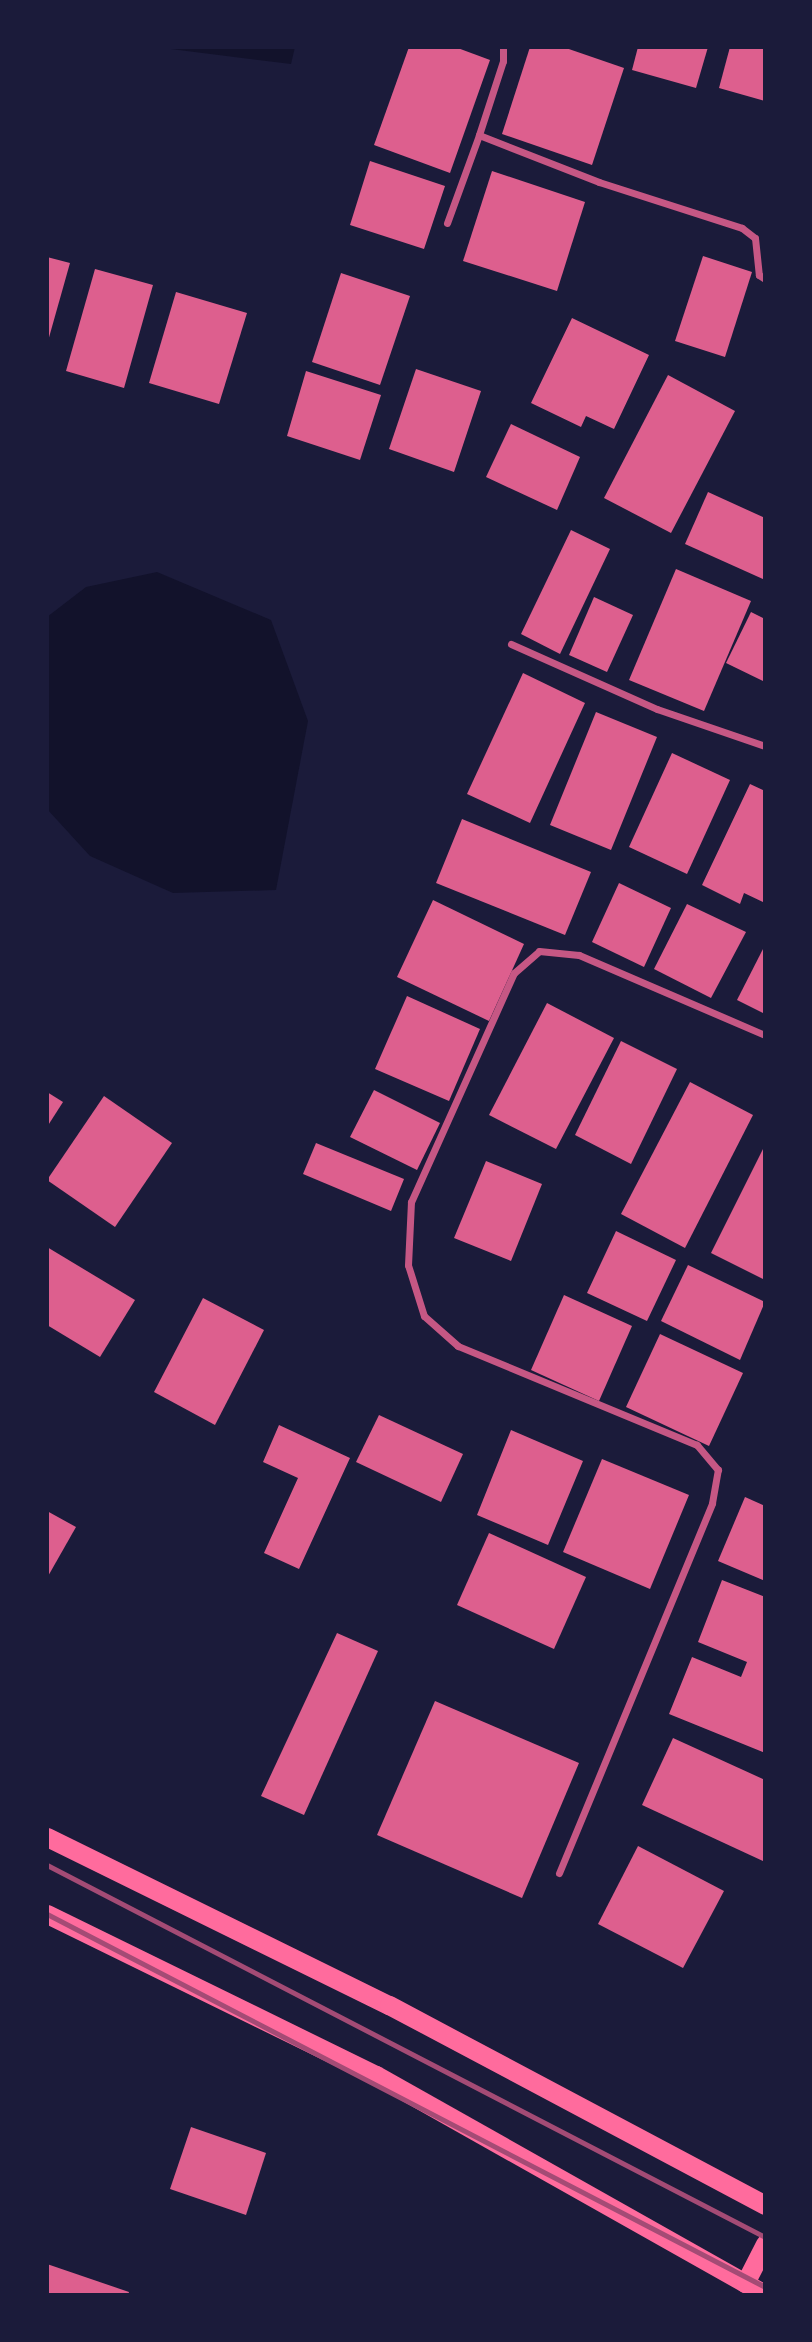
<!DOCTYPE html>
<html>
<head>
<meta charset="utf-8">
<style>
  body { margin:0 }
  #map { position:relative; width:812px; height:2342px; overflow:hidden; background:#1b1b3a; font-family:Commissioner,sans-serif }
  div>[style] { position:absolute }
  .water>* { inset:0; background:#12122b }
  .building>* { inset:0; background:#dd5f8e }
  .minor>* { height:7px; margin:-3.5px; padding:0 3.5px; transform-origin:3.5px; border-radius:3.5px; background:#c65784 }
  .trunk>* { height:19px; margin:-9.5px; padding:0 9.5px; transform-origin:9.5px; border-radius:9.5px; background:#ff6b9d }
  .rail>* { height:5px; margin:-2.5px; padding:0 2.5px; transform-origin:2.5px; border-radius:2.5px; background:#a44b75 }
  span { translate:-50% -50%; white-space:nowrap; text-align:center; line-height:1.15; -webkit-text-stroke:7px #1b1b3a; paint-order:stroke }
  .frame { position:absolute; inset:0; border:49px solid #1b1b3a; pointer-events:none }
</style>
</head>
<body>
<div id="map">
  <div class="water">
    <div style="clip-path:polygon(155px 47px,295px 47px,291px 64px)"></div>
    <div style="clip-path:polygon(157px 572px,271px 620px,308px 721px,276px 890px,173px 893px,90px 856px,47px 809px,47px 617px,86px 587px)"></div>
  </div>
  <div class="building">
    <div style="clip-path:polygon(409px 47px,455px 47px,490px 60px,450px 173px,374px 145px)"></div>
    <div style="clip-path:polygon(530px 47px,563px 47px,624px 68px,592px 165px,502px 134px)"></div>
    <div style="clip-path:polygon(638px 47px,708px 47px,696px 88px,632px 70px)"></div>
    <div style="clip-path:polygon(730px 47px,765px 47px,765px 101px,719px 88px)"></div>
    <div style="clip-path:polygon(370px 161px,445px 186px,424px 249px,350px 225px)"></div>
    <div style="clip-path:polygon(492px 171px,585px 202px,557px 291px,463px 261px)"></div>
    <div style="clip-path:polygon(703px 256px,752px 272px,725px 357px,675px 341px)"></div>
    <div style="clip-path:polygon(47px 257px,70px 263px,48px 341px,47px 341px)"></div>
    <div style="clip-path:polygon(95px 269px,153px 285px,124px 388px,66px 371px)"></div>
    <div style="clip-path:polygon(341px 273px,410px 296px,380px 385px,312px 362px)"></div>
    <div style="clip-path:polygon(176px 292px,247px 313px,219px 404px,149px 383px)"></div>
    <div style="clip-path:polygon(572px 318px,649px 355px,614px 429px,586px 416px,581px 427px,531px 403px)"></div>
    <div style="clip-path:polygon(416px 369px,481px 391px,454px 472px,389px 449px)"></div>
    <div style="clip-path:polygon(306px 371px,381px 395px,360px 460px,287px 436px)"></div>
    <div style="clip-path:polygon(668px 375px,735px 411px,671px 533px,604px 498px)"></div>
    <div style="clip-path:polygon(511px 424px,580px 457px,557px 510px,486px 477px)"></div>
    <div style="clip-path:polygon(708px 492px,765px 518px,765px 580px,685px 544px)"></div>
    <div style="clip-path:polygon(571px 530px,610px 549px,560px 654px,521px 634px)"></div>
    <div style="clip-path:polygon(676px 569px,751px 601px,704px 711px,629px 680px)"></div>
    <div style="clip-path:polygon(594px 597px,633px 615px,607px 672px,569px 655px)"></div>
    <div style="clip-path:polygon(751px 612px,765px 619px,765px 682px,726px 663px)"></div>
    <div style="clip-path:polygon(523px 673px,585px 703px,530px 823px,467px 794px)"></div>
    <div style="clip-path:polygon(596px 712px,657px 737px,611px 850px,550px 825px)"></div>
    <div style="clip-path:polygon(672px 753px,730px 780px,687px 874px,629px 847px)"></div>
    <div style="clip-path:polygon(750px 784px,765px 791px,765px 903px,744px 893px,740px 904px,702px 885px)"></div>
    <div style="clip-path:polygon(462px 819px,591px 872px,565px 935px,436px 883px)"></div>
    <div style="clip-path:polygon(619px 883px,671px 908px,644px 967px,592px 942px)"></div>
    <div style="clip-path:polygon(433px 900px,524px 944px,489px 1021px,397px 977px)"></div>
    <div style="clip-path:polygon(687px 904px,746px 932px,711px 998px,654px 969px)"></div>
    <div style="clip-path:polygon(765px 945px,765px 1014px,737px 1000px)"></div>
    <div style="clip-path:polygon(407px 996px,480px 1029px,449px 1101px,375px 1069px)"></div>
    <div style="clip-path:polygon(547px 1003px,614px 1038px,556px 1149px,489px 1115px)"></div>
    <div style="clip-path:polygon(621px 1041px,677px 1069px,631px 1164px,575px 1135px)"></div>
    <div style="clip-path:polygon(690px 1082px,753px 1115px,685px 1248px,621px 1214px)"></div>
    <div style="clip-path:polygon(374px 1090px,440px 1123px,417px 1170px,350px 1137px)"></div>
    <div style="clip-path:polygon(47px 1092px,63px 1102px,47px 1127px)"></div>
    <div style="clip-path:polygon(104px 1096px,172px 1143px,115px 1227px,47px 1180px)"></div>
    <div style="clip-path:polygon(316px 1143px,404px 1179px,391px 1211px,303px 1174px)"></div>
    <div style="clip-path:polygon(765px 1145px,765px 1280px,711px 1253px)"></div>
    <div style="clip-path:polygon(486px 1161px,542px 1184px,511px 1261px,454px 1238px)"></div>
    <div style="clip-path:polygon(616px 1231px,676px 1260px,647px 1321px,587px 1293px)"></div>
    <div style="clip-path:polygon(47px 1247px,135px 1300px,100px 1357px,47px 1325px)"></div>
    <div style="clip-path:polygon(688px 1265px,765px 1302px,740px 1360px,661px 1321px)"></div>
    <div style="clip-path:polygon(564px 1295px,632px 1326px,599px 1401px,531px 1370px)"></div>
    <div style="clip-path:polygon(203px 1298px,264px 1330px,215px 1425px,154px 1392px)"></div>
    <div style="clip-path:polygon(660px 1334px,743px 1373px,709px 1446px,626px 1407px)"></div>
    <div style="clip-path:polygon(379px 1415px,463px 1454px,441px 1502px,356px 1462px)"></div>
    <div style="clip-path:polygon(279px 1425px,350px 1458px,299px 1569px,264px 1553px,298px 1478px,263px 1462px)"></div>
    <div style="clip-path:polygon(511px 1430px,583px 1461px,548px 1545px,477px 1515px)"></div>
    <div style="clip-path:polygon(602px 1459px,689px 1495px,650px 1589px,563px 1552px)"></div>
    <div style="clip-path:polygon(745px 1497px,765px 1506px,765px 1581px,718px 1561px)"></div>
    <div style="clip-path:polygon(47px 1511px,76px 1527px,47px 1578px)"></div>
    <div style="clip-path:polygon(489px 1533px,586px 1577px,554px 1649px,457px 1605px)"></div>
    <div style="clip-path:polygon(722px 1580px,765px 1597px,765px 1753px,669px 1714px,692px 1657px,741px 1677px,747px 1662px,698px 1642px)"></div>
    <div style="clip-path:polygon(337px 1633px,378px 1651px,304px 1815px,261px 1796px)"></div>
    <div style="clip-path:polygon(435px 1701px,579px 1763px,522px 1898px,377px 1835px)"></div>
    <div style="clip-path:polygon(673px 1738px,765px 1780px,765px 1862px,642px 1805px)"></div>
    <div style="clip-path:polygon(638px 1846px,724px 1891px,683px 1968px,598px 1924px)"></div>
    <div style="clip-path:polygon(191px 2127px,266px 2153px,246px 2215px,170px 2189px)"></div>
    <div style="clip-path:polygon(47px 2264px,129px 2292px,128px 2295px,47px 2295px)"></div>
  </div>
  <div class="minor">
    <div style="left:503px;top:47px;width:14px;rotate:90deg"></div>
    <div style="left:503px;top:61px;width:78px;rotate:108deg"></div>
    <div style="left:479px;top:135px;width:129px;rotate:21.4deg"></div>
    <div style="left:599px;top:182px;width:150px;rotate:17.8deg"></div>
    <div style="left:742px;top:228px;width:16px;rotate:38deg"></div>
    <div style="left:755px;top:238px;width:37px;rotate:84deg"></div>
    <div style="left:759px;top:275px;width:7px;rotate:34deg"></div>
    <div style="left:447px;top:223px;width:94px;rotate:-70deg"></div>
    <div style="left:511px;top:644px;width:160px;rotate:24deg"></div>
    <div style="left:657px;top:709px;width:114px;rotate:18.9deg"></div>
    <div style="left:559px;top:1873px;width:400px;rotate:-67.5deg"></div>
    <div style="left:712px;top:1503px;width:34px;rotate:-80deg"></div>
    <div style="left:718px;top:1470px;width:33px;rotate:-130deg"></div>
    <div style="left:697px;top:1445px;width:259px;rotate:-157.5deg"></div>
    <div style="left:458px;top:1346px;width:45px;rotate:-138.6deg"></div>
    <div style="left:424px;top:1316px;width:53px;rotate:-107.4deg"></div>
    <div style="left:408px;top:1265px;width:63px;rotate:-87.3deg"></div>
    <div style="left:411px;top:1202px;width:251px;rotate:-65.8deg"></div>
    <div style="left:514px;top:973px;width:33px;rotate:-41deg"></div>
    <div style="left:539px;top:951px;width:40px;rotate:5.7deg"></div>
    <div style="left:579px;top:955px;width:202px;rotate:23.3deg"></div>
  </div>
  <div class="trunk">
    <div style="left:47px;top:1837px;width:381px;rotate:26.2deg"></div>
    <div style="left:389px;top:2005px;width:426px;rotate:28deg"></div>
    <div style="left:47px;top:1914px;width:366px;rotate:26.1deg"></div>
    <div style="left:376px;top:2075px;width:446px;rotate:29.4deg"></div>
    <div style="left:745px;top:2283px;width:44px;rotate:-62.9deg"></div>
  </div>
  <div class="rail">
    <div style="left:47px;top:1865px;width:809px;rotate:27.39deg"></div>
    <div style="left:47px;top:1914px;width:809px;rotate:27.45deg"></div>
  </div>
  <div class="frame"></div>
</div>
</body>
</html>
